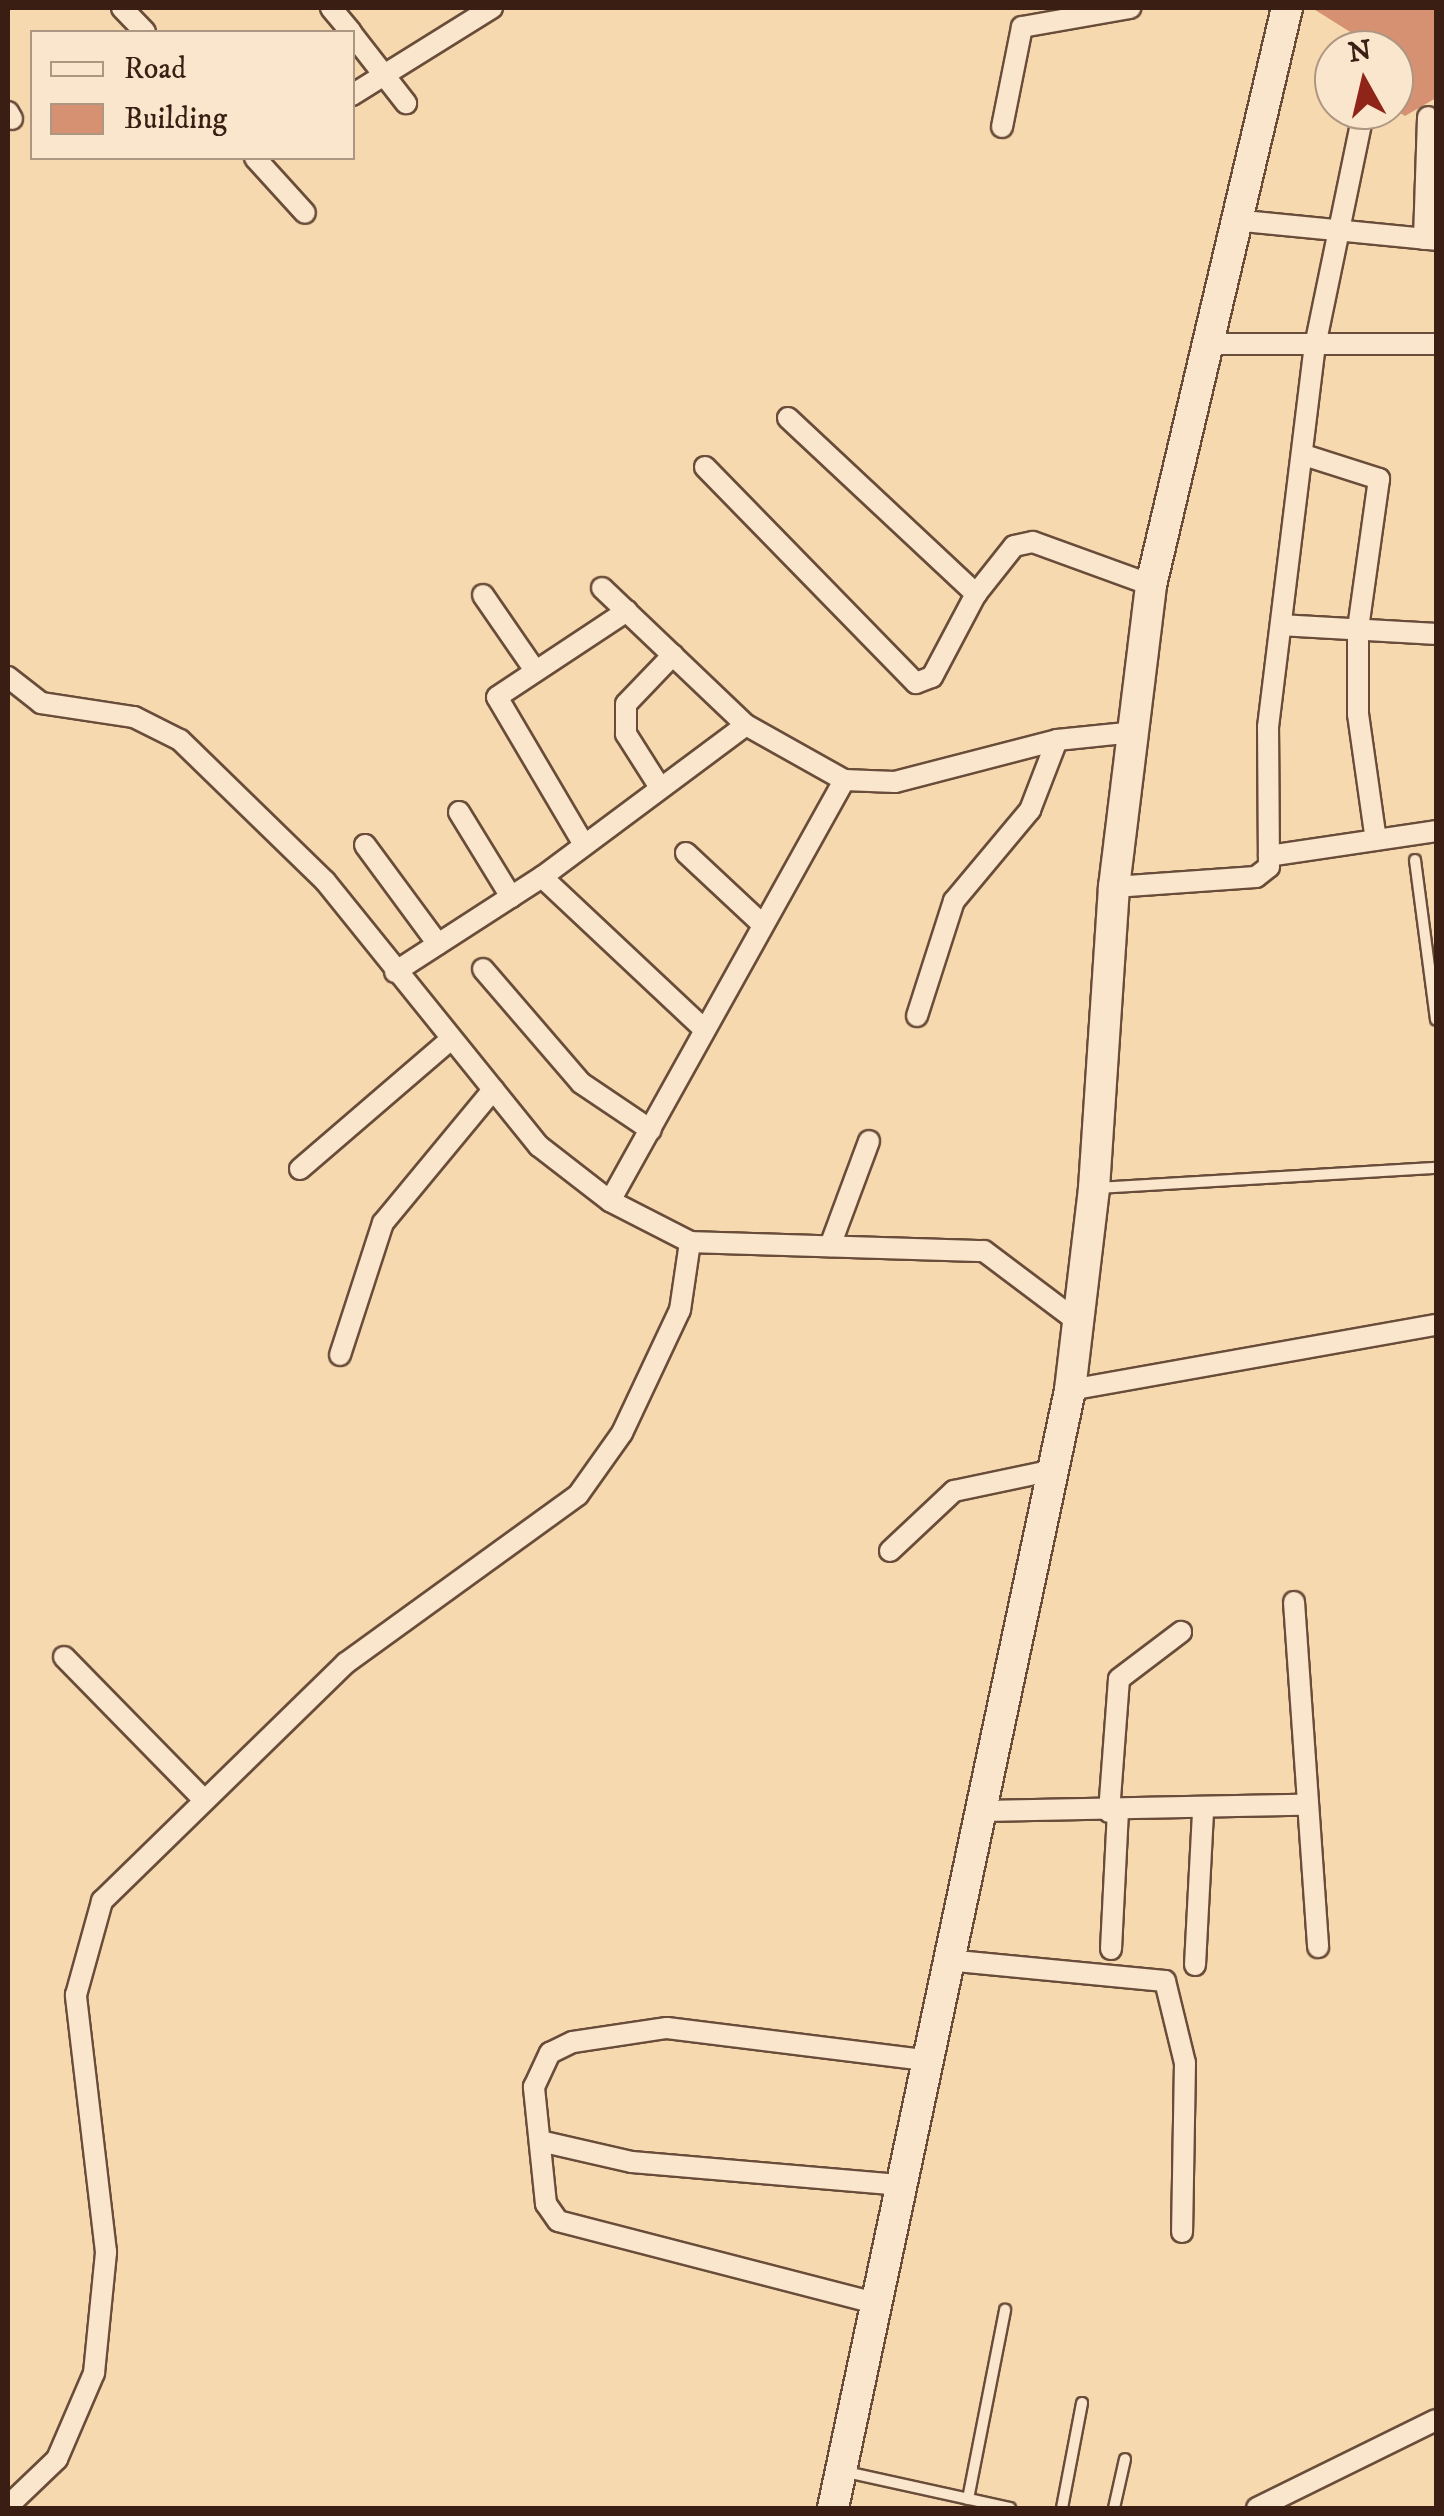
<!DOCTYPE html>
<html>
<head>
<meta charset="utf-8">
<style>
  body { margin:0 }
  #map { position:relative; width:1444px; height:2516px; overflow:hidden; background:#f7d9b0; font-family:"IM FELL DW Pica",serif }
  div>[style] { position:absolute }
  .building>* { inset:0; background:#d69172 }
  .roads { filter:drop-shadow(2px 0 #694d3a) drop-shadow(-2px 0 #694d3a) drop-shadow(0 2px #694d3a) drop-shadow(0 -2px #694d3a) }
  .lane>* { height:10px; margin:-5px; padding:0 5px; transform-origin:5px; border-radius:5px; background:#fae6cc }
  .street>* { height:20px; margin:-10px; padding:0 10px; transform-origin:10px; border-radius:10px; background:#fae6cc }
  .secondary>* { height:30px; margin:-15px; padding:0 15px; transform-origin:15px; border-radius:15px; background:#fae6cc }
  span { translate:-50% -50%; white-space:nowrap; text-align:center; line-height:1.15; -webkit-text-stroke:9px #fae6cc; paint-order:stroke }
  .frame { position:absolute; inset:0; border:10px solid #3a1e13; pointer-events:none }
  .legend { position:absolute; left:30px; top:30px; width:325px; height:130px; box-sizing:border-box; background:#fae6cc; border:2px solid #ad9682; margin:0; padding:12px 18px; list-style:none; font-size:30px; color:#3a1e13 }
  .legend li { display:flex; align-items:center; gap:20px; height:50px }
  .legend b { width:50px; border:2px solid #ad9682 }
  .north { position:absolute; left:1314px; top:30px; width:100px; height:100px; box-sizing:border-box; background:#fae6cc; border:2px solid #ad9682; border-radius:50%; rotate:352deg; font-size:28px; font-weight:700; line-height:40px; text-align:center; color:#3a1e13 }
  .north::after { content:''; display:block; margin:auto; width:35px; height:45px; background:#8f2418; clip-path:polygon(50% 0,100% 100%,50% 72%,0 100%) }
</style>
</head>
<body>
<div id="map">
  <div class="building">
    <div style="clip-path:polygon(1312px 8px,1436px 8px,1436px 98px,1405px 116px,1394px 109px,1394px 50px,1379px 50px)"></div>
  </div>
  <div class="roads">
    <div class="lane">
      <div style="left:1415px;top:860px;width:161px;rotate:82.5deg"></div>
      <div style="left:1098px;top:1188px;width:339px;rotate:-3.4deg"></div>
      <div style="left:846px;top:2472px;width:168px;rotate:12.4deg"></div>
      <div style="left:968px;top:2499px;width:193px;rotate:-78.9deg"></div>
      <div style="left:1062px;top:2508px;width:107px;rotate:-79.2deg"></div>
      <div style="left:1114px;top:2508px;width:50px;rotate:-77.3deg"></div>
    </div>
    <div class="street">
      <div style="left:122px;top:8px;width:33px;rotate:46deg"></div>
      <div style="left:331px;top:8px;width:31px;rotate:50deg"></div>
      <div style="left:352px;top:34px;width:88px;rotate:52deg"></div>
      <div style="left:352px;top:95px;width:165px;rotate:-31.9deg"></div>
      <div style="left:8px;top:112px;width:8px;rotate:60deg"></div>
      <div style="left:1002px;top:127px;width:102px;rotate:-78.7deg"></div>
      <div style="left:1022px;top:27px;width:110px;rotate:-10deg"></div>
      <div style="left:255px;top:158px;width:74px;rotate:47.7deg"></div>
      <div style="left:1233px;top:220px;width:204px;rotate:5.6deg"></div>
      <div style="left:1424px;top:239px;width:122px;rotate:-88.1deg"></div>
      <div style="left:1206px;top:344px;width:230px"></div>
      <div style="left:788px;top:418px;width:258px;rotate:43.1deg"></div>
      <div style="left:1304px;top:455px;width:79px;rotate:17.7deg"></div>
      <div style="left:1379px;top:479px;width:151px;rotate:98deg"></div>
      <div style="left:1358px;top:629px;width:85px;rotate:90deg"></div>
      <div style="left:1358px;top:714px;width:127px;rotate:81.9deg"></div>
      <div style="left:705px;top:467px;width:302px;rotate:45.7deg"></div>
      <div style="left:916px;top:683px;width:17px;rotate:-21deg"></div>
      <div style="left:932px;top:677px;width:94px;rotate:-62.1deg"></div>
      <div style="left:976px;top:594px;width:61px;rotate:-51.6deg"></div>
      <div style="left:1014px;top:546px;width:19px;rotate:-12deg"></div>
      <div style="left:1033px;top:542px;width:126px;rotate:20deg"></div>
      <div style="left:602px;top:588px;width:199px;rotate:43.6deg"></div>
      <div style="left:746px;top:725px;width:112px;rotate:29.3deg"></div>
      <div style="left:483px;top:595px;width:90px;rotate:55.4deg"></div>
      <div style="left:1281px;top:625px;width:155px;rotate:3.3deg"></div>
      <div style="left:8px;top:677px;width:42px;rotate:38.2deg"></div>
      <div style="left:41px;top:703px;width:94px;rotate:8.6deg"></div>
      <div style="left:134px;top:717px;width:51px;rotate:26.6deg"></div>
      <div style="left:180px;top:740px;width:202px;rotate:44.2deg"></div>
      <div style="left:325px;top:881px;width:341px;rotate:51.1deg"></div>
      <div style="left:539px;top:1146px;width:90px;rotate:37.8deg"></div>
      <div style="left:610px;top:1201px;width:90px;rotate:27.1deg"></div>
      <div style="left:690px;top:1242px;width:294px;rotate:1.8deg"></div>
      <div style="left:984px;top:1251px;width:121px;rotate:37deg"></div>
      <div style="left:659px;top:786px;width:62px;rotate:-122.4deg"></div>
      <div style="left:626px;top:734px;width:30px;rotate:-90deg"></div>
      <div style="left:626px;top:704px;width:68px;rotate:-46.2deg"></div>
      <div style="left:459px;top:812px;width:100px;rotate:58.5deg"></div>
      <div style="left:583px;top:843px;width:169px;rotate:-120.5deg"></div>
      <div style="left:497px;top:697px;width:156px;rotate:-33.5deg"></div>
      <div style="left:365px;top:845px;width:123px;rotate:53.6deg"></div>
      <div style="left:686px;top:853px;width:104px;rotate:43.1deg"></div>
      <div style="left:1269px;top:856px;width:169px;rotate:-8.5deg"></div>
      <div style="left:542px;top:877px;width:222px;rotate:43.2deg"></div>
      <div style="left:1114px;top:887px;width:142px;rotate:-4deg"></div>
      <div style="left:1256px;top:877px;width:16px;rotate:-38deg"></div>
      <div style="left:1269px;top:867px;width:140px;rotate:-90.4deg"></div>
      <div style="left:1268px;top:727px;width:384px;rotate:-83deg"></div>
      <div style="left:1315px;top:346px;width:237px;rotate:-78.3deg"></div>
      <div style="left:483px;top:969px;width:150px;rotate:49.3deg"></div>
      <div style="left:581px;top:1083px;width:84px;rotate:33.9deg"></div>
      <div style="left:395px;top:972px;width:175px;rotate:-32.9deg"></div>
      <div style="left:542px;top:877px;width:254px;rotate:-36.7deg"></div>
      <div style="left:917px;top:1016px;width:121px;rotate:-72.2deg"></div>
      <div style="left:954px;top:901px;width:119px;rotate:-50.1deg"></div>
      <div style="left:1030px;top:810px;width:75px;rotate:-68.9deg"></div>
      <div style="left:300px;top:1169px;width:199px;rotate:-40.7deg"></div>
      <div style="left:610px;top:1201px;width:482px;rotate:-60.9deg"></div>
      <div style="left:844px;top:780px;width:51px;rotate:2.2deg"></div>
      <div style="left:895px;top:782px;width:167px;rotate:-14.5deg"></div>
      <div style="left:1057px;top:740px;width:77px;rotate:-5.9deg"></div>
      <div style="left:830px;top:1246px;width:112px;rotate:-69.6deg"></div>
      <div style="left:340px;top:1355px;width:139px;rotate:-72deg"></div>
      <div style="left:383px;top:1223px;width:173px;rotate:-50.4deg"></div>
      <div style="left:1070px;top:1390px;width:372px;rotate:-10.1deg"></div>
      <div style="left:890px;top:1551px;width:88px;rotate:-43.2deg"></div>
      <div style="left:954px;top:1491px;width:97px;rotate:-11.9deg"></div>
      <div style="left:1294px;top:1602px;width:346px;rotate:86deg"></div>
      <div style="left:64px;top:1657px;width:199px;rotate:45.6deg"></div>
      <div style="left:980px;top:1811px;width:323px;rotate:-1.1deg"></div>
      <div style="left:1109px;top:1812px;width:133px;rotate:-85.7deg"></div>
      <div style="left:1119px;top:1679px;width:78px;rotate:-37.2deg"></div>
      <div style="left:1111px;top:1949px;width:138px;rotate:-87.1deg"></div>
      <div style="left:946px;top:1960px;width:220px;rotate:5.5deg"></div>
      <div style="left:1165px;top:1981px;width:84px;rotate:76.3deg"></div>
      <div style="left:1185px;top:2063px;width:169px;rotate:91deg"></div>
      <div style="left:1195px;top:1965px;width:154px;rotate:-87deg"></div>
      <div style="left:540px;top:2141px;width:94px;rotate:12.9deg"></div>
      <div style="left:632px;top:2162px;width:268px;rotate:4.9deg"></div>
      <div style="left:875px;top:2303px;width:327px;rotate:-165.5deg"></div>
      <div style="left:558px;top:2221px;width:21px;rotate:-125deg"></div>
      <div style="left:546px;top:2204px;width:118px;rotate:-95.9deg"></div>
      <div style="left:534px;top:2087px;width:38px;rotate:-65deg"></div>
      <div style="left:550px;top:2053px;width:25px;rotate:-26deg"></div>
      <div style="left:573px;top:2042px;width:95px;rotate:-8.5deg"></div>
      <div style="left:667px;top:2028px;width:260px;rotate:7.1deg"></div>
      <div style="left:8px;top:2506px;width:68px;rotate:-43.8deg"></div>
      <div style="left:57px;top:2459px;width:94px;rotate:-66.7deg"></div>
      <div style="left:94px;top:2373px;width:122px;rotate:-84.3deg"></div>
      <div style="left:106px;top:2252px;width:259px;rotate:-96.7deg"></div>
      <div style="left:76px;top:1995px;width:98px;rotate:-74.5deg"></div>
      <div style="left:102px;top:1901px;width:341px;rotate:-44.3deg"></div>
      <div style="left:346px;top:1663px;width:286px;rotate:-35.9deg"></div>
      <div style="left:578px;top:1495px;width:76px;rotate:-54.6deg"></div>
      <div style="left:622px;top:1433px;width:136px;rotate:-64.8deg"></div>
      <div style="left:680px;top:1310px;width:69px;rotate:-81.6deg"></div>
      <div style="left:1257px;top:2508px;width:199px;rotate:-26.2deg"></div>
    </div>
    <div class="secondary">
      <div style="left:833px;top:2508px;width:1143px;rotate:-78.03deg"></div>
      <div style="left:1070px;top:1390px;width:203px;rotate:-83.2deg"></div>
      <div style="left:1094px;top:1188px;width:302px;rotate:-86.2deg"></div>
      <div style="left:1114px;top:887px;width:304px;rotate:-83deg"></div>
      <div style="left:1151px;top:585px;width:593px;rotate:-76.74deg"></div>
    </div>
  </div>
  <div class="frame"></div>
  <ul class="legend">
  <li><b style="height:12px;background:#fae6cc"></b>Road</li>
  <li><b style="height:28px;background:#d69172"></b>Building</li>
  </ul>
  <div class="north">N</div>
</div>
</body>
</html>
